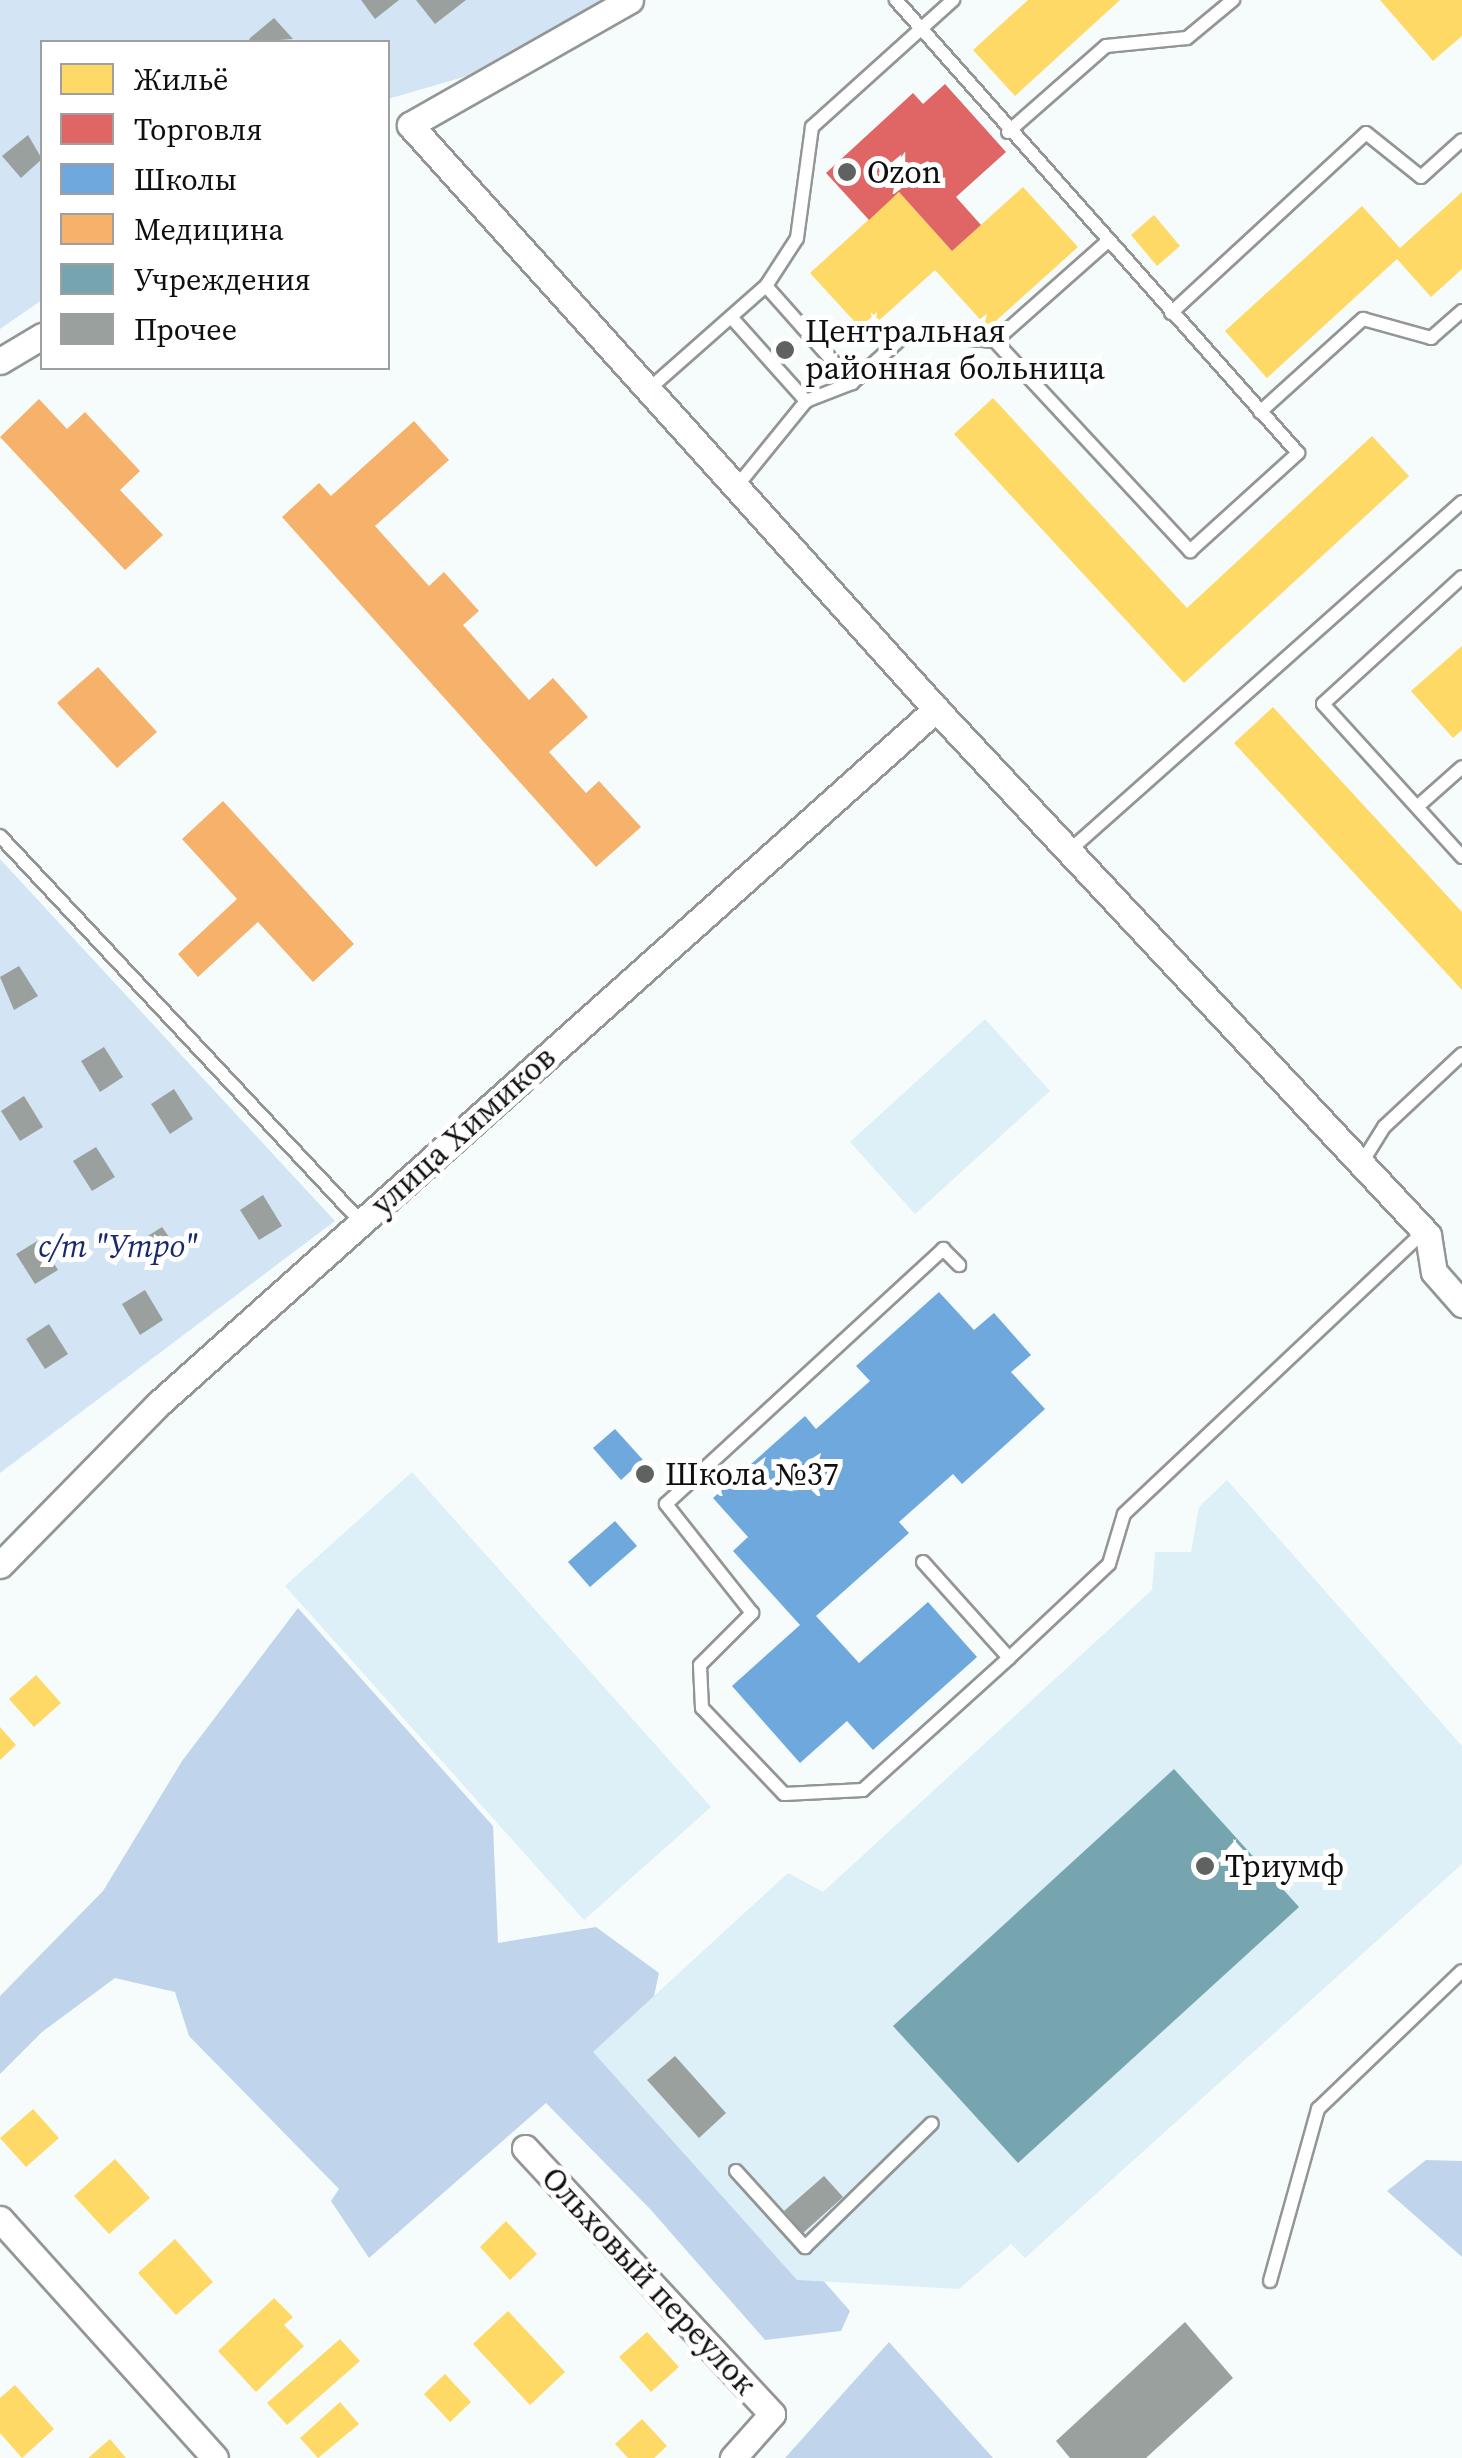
<!DOCTYPE html>
<html>
<head>
<meta charset="utf-8">
<style>
  body { margin:0 }
  #map { position:relative; width:1462px; height:2458px; overflow:hidden; background:#f5fcfb; font-family:"Source Serif 4",serif }
  div>[style] { position:absolute }
  .green>* { inset:0; background:#d3e5f4 }
  .forest>* { inset:0; background:#c0d5ec }
  .pitch>* { inset:0; background:#ddeff7 }
  .homes>* { inset:0; background:#ffd966 }
  .shops>* { inset:0; background:#e06666 }
  .schools>* { inset:0; background:#6fa8dc }
  .health>* { inset:0; background:#f6b26b }
  .public>* { inset:0; background:#76a5af }
  .building>* { inset:0; background:#9aa09e }
  .roads { filter:drop-shadow(2px 0 #939695) drop-shadow(-2px 0 #939695) drop-shadow(0 2px #939695) drop-shadow(0 -2px #939695) }
  .lane>* { height:12px; margin:-6px; padding:0 6px; transform-origin:6px; border-radius:6px; background:#fefffe }
  .street>* { height:25px; margin:-12.5px; padding:0 12.5px; transform-origin:12.5px; border-radius:12.5px; background:#fefffe }
  .dots>* { width:28px; height:28px; translate:-50% -50%; box-sizing:border-box; border:5px solid #fff; border-radius:50% }
  span { translate:-50% -50%; white-space:nowrap; text-align:center; line-height:1.15; -webkit-text-stroke:10px #fff; paint-order:stroke }
  .poi-label { font-size:32px; color:#0f0f0f }
  .left { translate:0 -50%; text-align:left }
  .street-label { font-size:32px; color:#0f0f0f }
  .park-label { font-size:32px; color:#19296e; font-style:italic }
  .legend { position:absolute; left:40px; top:40px; width:350px; height:330px; box-sizing:border-box; background:#fff; border:2px solid #9f9f9f; margin:0; padding:12px 18px; list-style:none; font-size:30px; color:#0f0f0f }
  .legend li { display:flex; align-items:center; gap:20px; height:50px }
  .legend b { width:50px; border:2px solid #9f9f9f }
</style>
</head>
<body>
<div id="map">
  <div class="green">
    <div style="clip-path:polygon(0 0,626px 0,536px 56px,388px 99px,388px 42px,42px 42px,42px 300px,0 329px)"></div>
    <div style="clip-path:polygon(0 859px,335px 1221px,0 1473px)"></div>
  </div>
  <div class="forest">
    <div style="clip-path:polygon(298px 1608px,493px 1826px,498px 1943px,596px 1927px,659px 1973px,638px 2070px,850px 2311px,841px 2331px,765px 2340px,650px 2209px,546px 2103px,369px 2258px,331px 2201px,339px 2189px,189px 2036px,175px 1992px,115px 1978px,42px 2032px,0 2074px,0 1996px,103px 1891px,182px 1761px)"></div>
    <div style="clip-path:polygon(1426px 2160px,1462px 2161px,1462px 2257px,1387px 2191px)"></div>
    <div style="clip-path:polygon(889px 2342px,993px 2458px,785px 2458px)"></div>
  </div>
  <div class="pitch">
    <div style="clip-path:polygon(985px 1019px,1050px 1091px,915px 1214px,850px 1142px)"></div>
    <div style="clip-path:polygon(412px 1472px,711px 1807px,584px 1920px,285px 1586px)"></div>
    <div style="clip-path:polygon(1227px 1480px,1462px 1746px,1462px 1864px,1025px 2258px,1011px 2244px,959px 2289px,797px 2280px,593px 2052px,788px 1873px,823px 1892px,1152px 1590px,1155px 1552px,1191px 1552px,1199px 1507px)"></div>
  </div>
  <div class="homes">
    <div style="clip-path:polygon(1028px 0,1120px 0,1015px 96px,973px 50px)"></div>
    <div style="clip-path:polygon(1380px 0,1462px 0,1462px 36px,1433px 61px)"></div>
    <div style="clip-path:polygon(1023px 187px,1078px 247px,988px 328px,935px 270px,865px 333px,810px 273px,899px 192px,952px 251px)"></div>
    <div style="clip-path:polygon(1462px 192px,1462px 269px,1431px 297px,1397px 259px,1267px 378px,1225px 331px,1362px 206px,1400px 248px)"></div>
    <div style="clip-path:polygon(1154px 215px,1180px 246px,1157px 266px,1131px 235px)"></div>
    <div style="clip-path:polygon(993px 398px,1187px 608px,1372px 436px,1409px 476px,1184px 683px,954px 434px)"></div>
    <div style="clip-path:polygon(1462px 646px,1462px 730px,1453px 738px,1411px 691px)"></div>
    <div style="clip-path:polygon(1273px 707px,1462px 912px,1462px 990px,1234px 743px)"></div>
    <div style="clip-path:polygon(36px 1675px,61px 1703px,34px 1727px,9px 1699px)"></div>
    <div style="clip-path:polygon(0 1727px,16px 1745px,0 1760px)"></div>
    <div style="clip-path:polygon(33px 2109px,59px 2138px,26px 2167px,0 2138px)"></div>
    <div style="clip-path:polygon(115px 2159px,150px 2198px,109px 2234px,74px 2196px)"></div>
    <div style="clip-path:polygon(506px 2221px,537px 2254px,510px 2280px,480px 2247px)"></div>
    <div style="clip-path:polygon(175px 2239px,213px 2282px,176px 2315px,138px 2273px)"></div>
    <div style="clip-path:polygon(274px 2298px,293px 2317px,284px 2325px,304px 2346px,256px 2392px,218px 2351px)"></div>
    <div style="clip-path:polygon(508px 2311px,565px 2372px,530px 2405px,473px 2344px)"></div>
    <div style="clip-path:polygon(647px 2332px,679px 2367px,651px 2392px,619px 2357px)"></div>
    <div style="clip-path:polygon(340px 2339px,360px 2361px,287px 2425px,267px 2403px)"></div>
    <div style="clip-path:polygon(445px 2374px,471px 2402px,450px 2422px,424px 2394px)"></div>
    <div style="clip-path:polygon(15px 2385px,54px 2429px,22px 2458px,0 2433px,0 2398px)"></div>
    <div style="clip-path:polygon(340px 2402px,359px 2424px,318px 2458px,300px 2438px)"></div>
    <div style="clip-path:polygon(642px 2419px,667px 2446px,654px 2458px,628px 2458px,615px 2444px)"></div>
    <div style="clip-path:polygon(110px 2439px,126px 2458px,88px 2458px)"></div>
  </div>
  <div class="shops">
    <div style="clip-path:polygon(945px 84px,1006px 152px,956px 197px,981px 225px,952px 251px,899px 192px,869px 220px,826px 173px,913px 93px,923px 104px)"></div>
  </div>
  <div class="schools">
    <div style="clip-path:polygon(939px 1292px,974px 1330px,994px 1313px,1031px 1355px,1011px 1372px,1045px 1409px,962px 1484px,953px 1474px,899px 1522px,909px 1533px,816px 1616px,859px 1663px,928px 1602px,977px 1657px,873px 1750px,847px 1721px,800px 1763px,732px 1686px,800px 1625px,733px 1551px,748px 1537px,713px 1498px,805px 1416px,816px 1429px,870px 1381px,856px 1366px)"></div>
    <div style="clip-path:polygon(615px 1429px,643px 1460px,621px 1480px,593px 1448px)"></div>
    <div style="clip-path:polygon(615px 1521px,637px 1546px,590px 1587px,568px 1562px)"></div>
  </div>
  <div class="health">
    <div style="clip-path:polygon(39px 399px,67px 429px,85px 412px,140px 471px,120px 490px,163px 535px,125px 570px,0 437px)"></div>
    <div style="clip-path:polygon(414px 421px,449px 460px,375px 526px,429px 586px,444px 572px,479px 611px,463px 625px,529px 700px,553px 678px,588px 717px,549px 752px,586px 793px,599px 781px,641px 827px,596px 867px,282px 517px,319px 483px,331px 496px)"></div>
    <div style="clip-path:polygon(98px 667px,157px 732px,117px 768px,57px 703px)"></div>
    <div style="clip-path:polygon(223px 801px,354px 944px,313px 982px,258px 922px,198px 977px,178px 954px,237px 899px,182px 839px)"></div>
  </div>
  <div class="public">
    <div style="clip-path:polygon(1174px 1769px,1299px 1907px,1018px 2163px,893px 2026px)"></div>
  </div>
  <div class="building">
    <div style="clip-path:polygon(361px 0,399px 0,375px 19px)"></div>
    <div style="clip-path:polygon(416px 0,466px 0,435px 24px)"></div>
    <div style="clip-path:polygon(274px 18px,293px 39px,252px 42px,249px 39px)"></div>
    <div style="clip-path:polygon(28px 135px,42px 159px,21px 178px,2px 156px)"></div>
    <div style="clip-path:polygon(19px 966px,38px 996px,14px 1010px,0 977px)"></div>
    <div style="clip-path:polygon(104px 1047px,123px 1077px,100px 1092px,81px 1061px)"></div>
    <div style="clip-path:polygon(174px 1089px,193px 1119px,170px 1134px,151px 1104px)"></div>
    <div style="clip-path:polygon(24px 1096px,43px 1127px,20px 1141px,1px 1111px)"></div>
    <div style="clip-path:polygon(96px 1147px,115px 1177px,92px 1191px,73px 1161px)"></div>
    <div style="clip-path:polygon(263px 1195px,282px 1226px,259px 1240px,240px 1210px)"></div>
    <div style="clip-path:polygon(162px 1227px,174px 1244px,155px 1257px,143px 1239px)"></div>
    <div style="clip-path:polygon(39px 1240px,58px 1270px,35px 1284px,16px 1254px)"></div>
    <div style="clip-path:polygon(145px 1290px,163px 1320px,140px 1335px,122px 1304px)"></div>
    <div style="clip-path:polygon(49px 1324px,68px 1354px,45px 1369px,26px 1339px)"></div>
    <div style="clip-path:polygon(675px 2056px,726px 2113px,699px 2138px,647px 2080px)"></div>
    <div style="clip-path:polygon(824px 2176px,843px 2197px,803px 2233px,784px 2211px)"></div>
    <div style="clip-path:polygon(1185px 2322px,1233px 2378px,1146px 2458px,1070px 2458px,1056px 2441px)"></div>
  </div>
  <div class="roads">
    <div class="lane">
      <div style="left:1008px;top:132px;width:130px;rotate:-41.3deg"></div>
      <div style="left:1106px;top:46px;width:81px;rotate:-5.6deg"></div>
      <div style="left:1187px;top:38px;width:60px;rotate:-39.6deg"></div>
      <div style="left:766px;top:286px;width:130px;rotate:48.4deg"></div>
      <div style="left:1171px;top:313px;width:265px;rotate:-42.7deg"></div>
      <div style="left:1366px;top:133px;width:70px;rotate:38.7deg"></div>
      <div style="left:1421px;top:177px;width:55px;rotate:-42.1deg"></div>
      <div style="left:731px;top:317px;width:113px;rotate:48.2deg"></div>
      <div style="left:995px;top:341px;width:149px;rotate:-41.5deg"></div>
      <div style="left:649px;top:389px;width:156px;rotate:-41.4deg"></div>
      <div style="left:766px;top:286px;width:57px;rotate:-57.1deg"></div>
      <div style="left:797px;top:238px;width:112px;rotate:-82.3deg"></div>
      <div style="left:812px;top:127px;width:190px;rotate:-42deg"></div>
      <div style="left:1260px;top:412px;width:139px;rotate:-42.1deg"></div>
      <div style="left:1363px;top:319px;width:71px;rotate:15.6deg"></div>
      <div style="left:1431px;top:338px;width:41px;rotate:-41.1deg"></div>
      <div style="left:737px;top:486px;width:109px;rotate:-50.9deg"></div>
      <div style="left:806px;top:401px;width:49px;rotate:-21.4deg"></div>
      <div style="left:852px;top:383px;width:73px;rotate:-42.2deg"></div>
      <div style="left:906px;top:334px;width:89px;rotate:4.5deg"></div>
      <div style="left:995px;top:341px;width:287px;rotate:47.1deg"></div>
      <div style="left:1190px;top:551px;width:146px;rotate:-42.2deg"></div>
      <div style="left:1298px;top:453px;width:606px;rotate:-131.59deg"></div>
      <div style="left:1462px;top:577px;width:188px;rotate:137.6deg"></div>
      <div style="left:1323px;top:704px;width:207px;rotate:47.7deg"></div>
      <div style="left:1417px;top:807px;width:60px;rotate:-41.6deg"></div>
      <div style="left:0;top:836px;width:530px;rotate:46.91deg"></div>
      <div style="left:1070px;top:850px;width:524px;rotate:-41.6deg"></div>
      <div style="left:1361px;top:1164px;width:44px;rotate:-58.1deg"></div>
      <div style="left:1384px;top:1127px;width:107px;rotate:-43.1deg"></div>
      <div style="left:923px;top:1562px;width:129px;rotate:48.1deg"></div>
      <div style="left:1009px;top:1658px;width:197px;rotate:137.9deg"></div>
      <div style="left:863px;top:1790px;width:79px;rotate:177.1deg"></div>
      <div style="left:784px;top:1794px;width:119px;rotate:-133.6deg"></div>
      <div style="left:702px;top:1708px;width:43px;rotate:-92.7deg"></div>
      <div style="left:700px;top:1665px;width:74px;rotate:-45deg"></div>
      <div style="left:752px;top:1613px;width:139px;rotate:-128.3deg"></div>
      <div style="left:666px;top:1504px;width:377px;rotate:-42.6deg"></div>
      <div style="left:943px;top:1249px;width:23px;rotate:45deg"></div>
      <div style="left:1009px;top:1658px;width:137px;rotate:-43.2deg"></div>
      <div style="left:1109px;top:1564px;width:52px;rotate:-73.3deg"></div>
      <div style="left:1124px;top:1514px;width:412px;rotate:-43.3deg"></div>
      <div style="left:736px;top:2171px;width:103px;rotate:47.8deg"></div>
      <div style="left:805px;top:2247px;width:177px;rotate:-44.3deg"></div>
      <div style="left:1270px;top:2281px;width:179px;rotate:-74.4deg"></div>
      <div style="left:1318px;top:2109px;width:199px;rotate:-43.8deg"></div>
    </div>
    <div class="street">
      <div style="left:630px;top:0;width:253px;rotate:150.4deg"></div>
      <div style="left:410px;top:125px;width:786px;rotate:47.99deg"></div>
      <div style="left:936px;top:709px;width:720px;rotate:46.91deg"></div>
      <div style="left:1428px;top:1235px;width:37px;rotate:81deg"></div>
      <div style="left:1434px;top:1272px;width:43px;rotate:48.8deg"></div>
      <div style="left:0;top:361px;width:49px;rotate:-30.8deg"></div>
      <div style="left:0;top:1565px;width:224px;rotate:-45.5deg"></div>
      <div style="left:157px;top:1405px;width:1045px;rotate:-41.78deg"></div>
      <div style="left:525px;top:2148px;width:363px;rotate:47.1deg"></div>
      <div style="left:772px;top:2414px;width:59px;rotate:131.6deg"></div>
      <div style="left:0;top:2219px;width:321px;rotate:48deg"></div>
    </div>
  </div>
  <div class="dots">
    <div style="left:847px;top:172px;background:#606262"></div>
    <div style="left:785px;top:350px;background:#606262"></div>
    <div style="left:645px;top:1474px;background:#606262"></div>
    <div style="left:1205px;top:1866px;background:#606262"></div>
  </div>
  <div class="poi-label">
    <span class="left" style="left:867px;top:172px">Ozon</span>
    <span class="left" style="left:805px;top:350px">Центральная<br>районная больница</span>
    <span class="left" style="left:665px;top:1474px">Школа №37</span>
    <span class="left" style="left:1225px;top:1866px">Триумф</span>
  </div>
  <div class="street-label">
    <span style="left:463px;top:1131px;rotate:-42deg">улица Химиков</span>
    <span style="left:649px;top:2281px;rotate:47deg">Ольховый переулок</span>
  </div>
  <div class="park-label">
    <span style="left:118px;top:1246px">с/т "Утро"</span>
  </div>
  <ul class="legend">
  <li><b style="height:28px;background:#ffd966"></b>Жильё</li>
  <li><b style="height:28px;background:#e06666"></b>Торговля</li>
  <li><b style="height:28px;background:#6fa8dc"></b>Школы</li>
  <li><b style="height:28px;background:#f6b26b"></b>Медицина</li>
  <li><b style="height:28px;background:#76a5af"></b>Учреждения</li>
  <li><b style="height:28px;background:#9aa09e"></b>Прочее</li>
  </ul>
</div>
</body>
</html>
